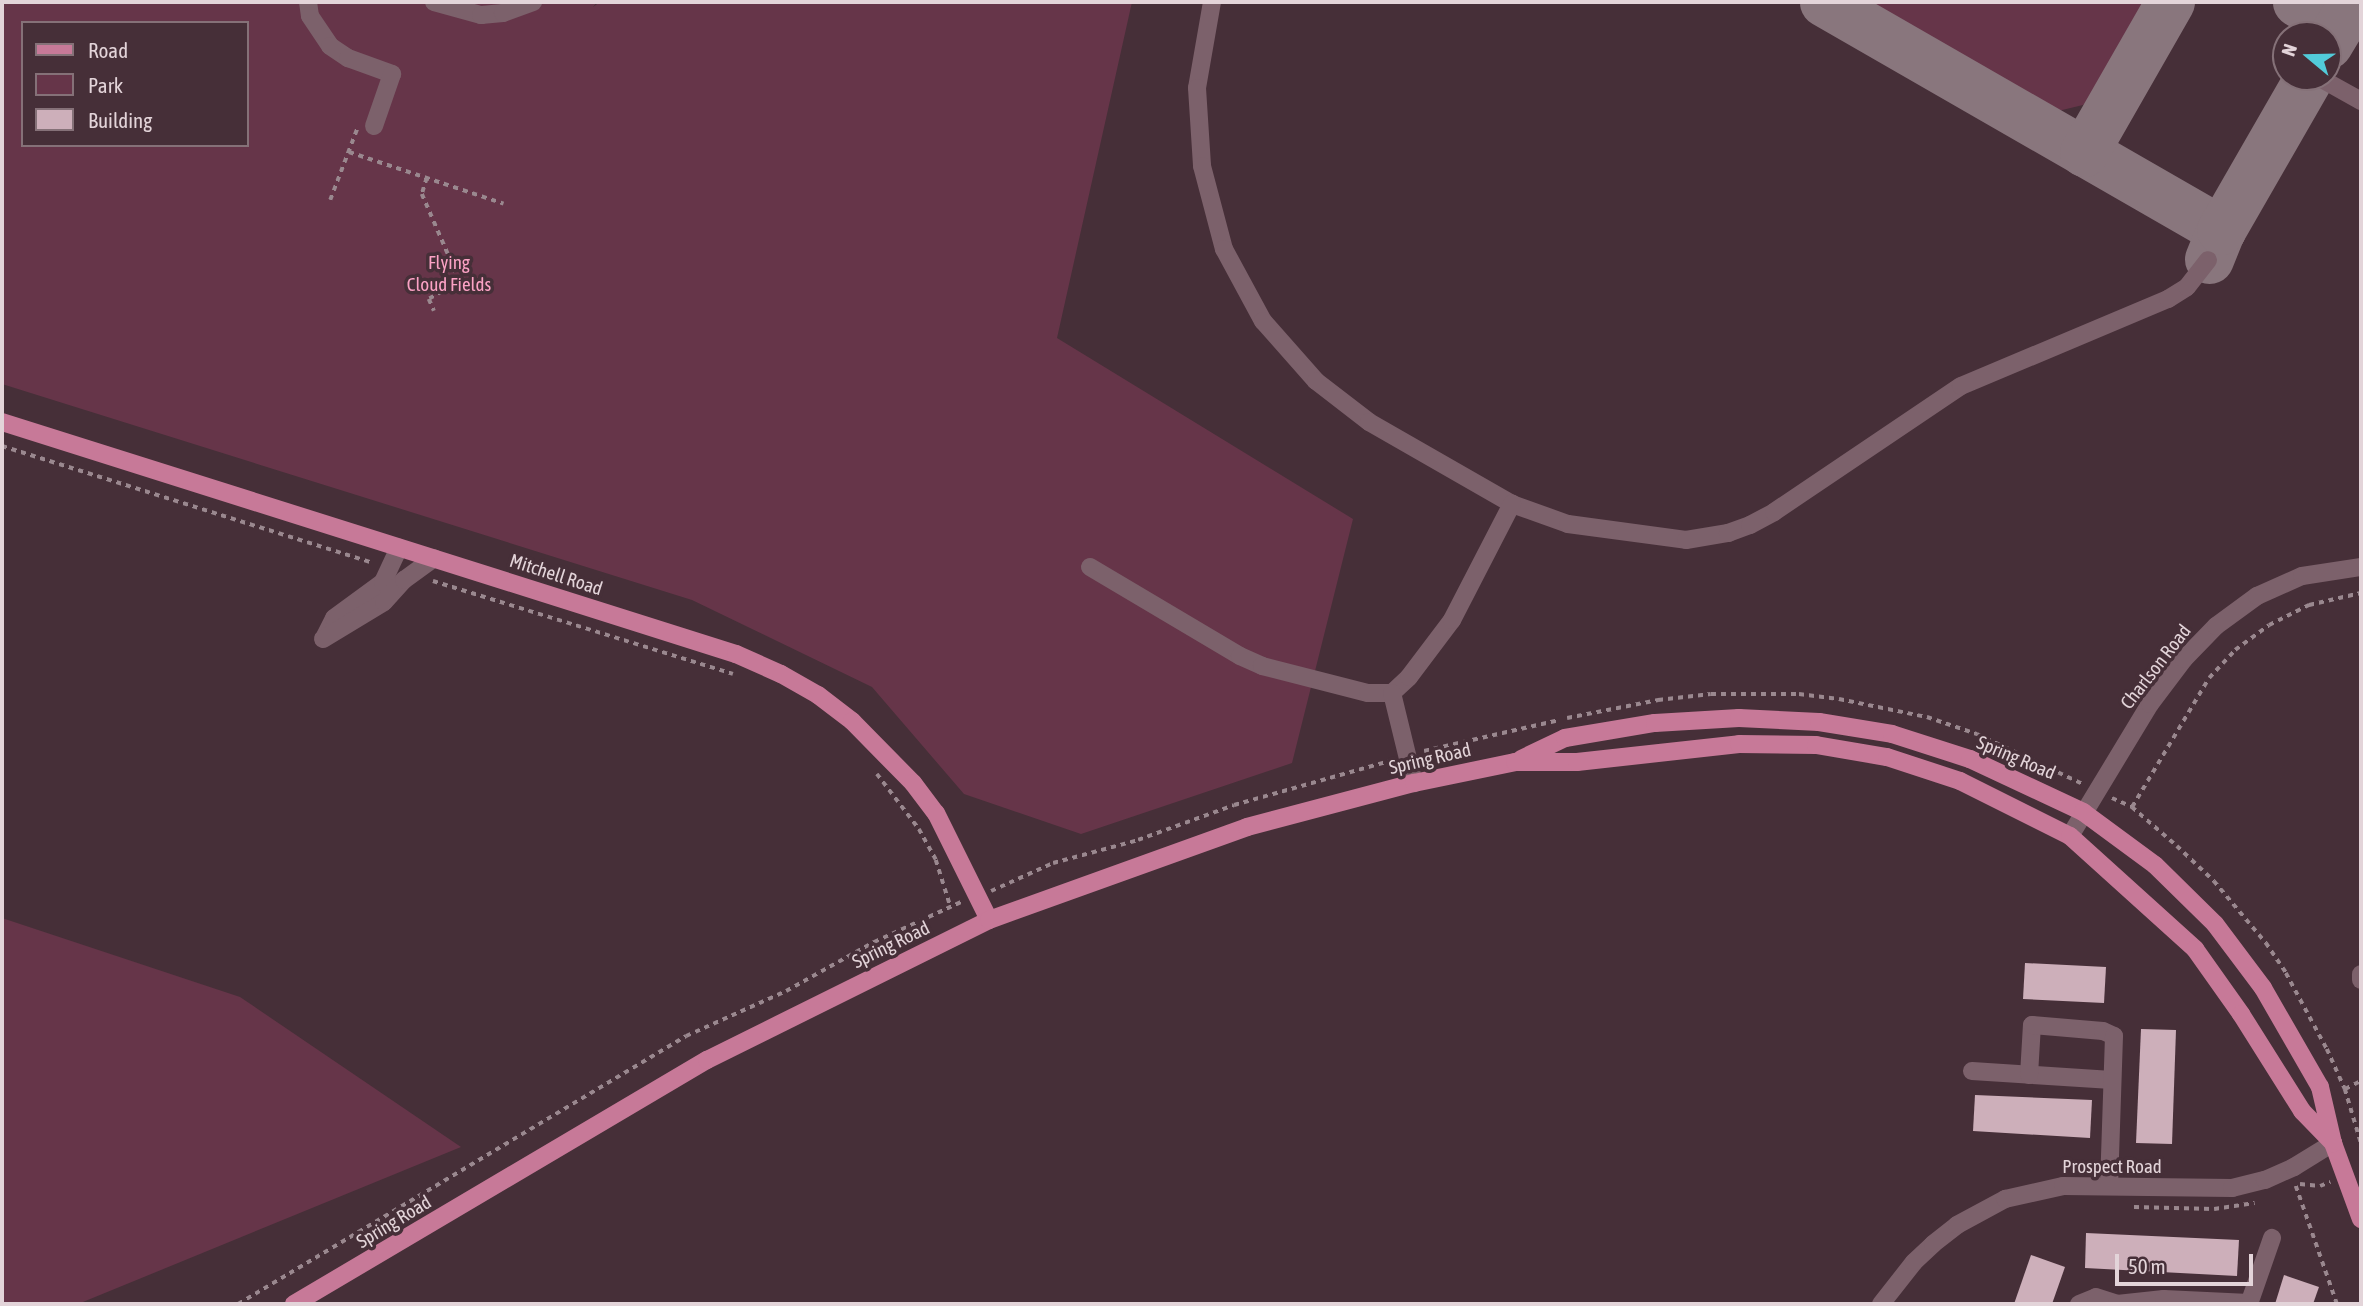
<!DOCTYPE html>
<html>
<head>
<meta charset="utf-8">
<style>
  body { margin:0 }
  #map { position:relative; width:2363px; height:1306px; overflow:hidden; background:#462f38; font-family:"Asap Condensed",sans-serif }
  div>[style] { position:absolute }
  .green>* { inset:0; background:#663549 }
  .taxiway>* { height:49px; margin:-24.5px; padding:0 24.5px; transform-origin:24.5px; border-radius:24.5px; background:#89767d }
  .building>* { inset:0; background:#cdafba }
  .path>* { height:3.5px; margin-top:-1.75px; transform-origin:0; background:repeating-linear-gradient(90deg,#9a888f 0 5px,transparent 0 10px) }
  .minor>* { height:18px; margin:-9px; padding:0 9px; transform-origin:9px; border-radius:9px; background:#7c616b }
  .major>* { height:18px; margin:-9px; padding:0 9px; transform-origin:9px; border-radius:9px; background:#c77998 }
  span { translate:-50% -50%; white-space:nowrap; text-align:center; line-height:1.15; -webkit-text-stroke:7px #462f38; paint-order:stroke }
  .park-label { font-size:19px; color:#fca2c5 }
  .street-label { font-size:19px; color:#e3d4d9 }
  .frame { position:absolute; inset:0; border:4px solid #e3d4d9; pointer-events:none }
  .legend { position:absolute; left:21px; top:21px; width:228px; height:126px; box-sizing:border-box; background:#462f38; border:2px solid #857178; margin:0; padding:9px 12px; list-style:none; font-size:21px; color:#e3d4d9 }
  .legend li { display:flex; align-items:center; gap:14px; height:35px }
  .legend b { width:35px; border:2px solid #857178 }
  .north { position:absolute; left:2272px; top:21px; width:70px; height:70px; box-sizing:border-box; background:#462f38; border:2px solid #857178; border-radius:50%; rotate:289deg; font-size:19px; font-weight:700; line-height:28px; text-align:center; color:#e3d4d9 }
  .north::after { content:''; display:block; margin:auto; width:24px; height:32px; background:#52cbd9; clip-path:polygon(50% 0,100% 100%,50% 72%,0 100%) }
  .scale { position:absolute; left:2115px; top:1254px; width:138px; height:32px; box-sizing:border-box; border:4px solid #e3d4d9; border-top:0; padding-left:9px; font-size:21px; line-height:24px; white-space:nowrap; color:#e3d4d9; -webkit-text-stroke:5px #462f38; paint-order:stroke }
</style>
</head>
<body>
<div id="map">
  <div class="green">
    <div style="clip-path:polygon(evenodd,2px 2px,597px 2px,593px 7px,600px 2px,1132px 2px,1057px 338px,1353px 519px,1292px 763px,1081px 834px,964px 794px,872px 687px,692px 600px,2px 384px,2px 2px,23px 23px,247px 23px,247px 145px,23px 145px,23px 23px)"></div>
    <div style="clip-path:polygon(1863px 2px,2149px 2px,2095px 96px,2083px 105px,2058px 111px,2040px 106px)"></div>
    <div style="clip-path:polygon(2px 918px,240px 997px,461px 1147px,78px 1304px,2px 1304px)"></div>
  </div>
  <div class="taxiway">
    <div style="left:1824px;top:2px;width:458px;rotate:29.9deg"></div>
    <div style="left:2297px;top:2px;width:48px;rotate:30.3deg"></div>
    <div style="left:2328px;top:44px;width:49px;rotate:-59.2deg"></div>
    <div style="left:2084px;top:152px;width:173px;rotate:-60.2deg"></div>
    <div style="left:2209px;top:259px;width:31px;rotate:-68deg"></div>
    <div style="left:2221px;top:230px;width:177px;rotate:-60.1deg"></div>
  </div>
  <div class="building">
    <div style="clip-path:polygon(2025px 963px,2106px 967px,2104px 1003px,2023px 999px)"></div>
    <div style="clip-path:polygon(2141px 1029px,2176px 1030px,2172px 1144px,2136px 1143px)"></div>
    <div style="clip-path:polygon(1975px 1095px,2092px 1100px,2090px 1138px,1973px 1131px)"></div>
    <div style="clip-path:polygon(2086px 1233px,2239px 1240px,2237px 1276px,2085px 1268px)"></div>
    <div style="clip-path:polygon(2031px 1255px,2065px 1267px,2052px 1304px,2014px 1304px)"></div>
    <div style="clip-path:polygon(2284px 1275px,2319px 1287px,2313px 1304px,2275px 1304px)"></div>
  </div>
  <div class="path">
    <div style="left:349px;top:152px;width:163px;rotate:18.5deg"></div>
    <div style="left:427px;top:178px;width:17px;rotate:107deg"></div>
    <div style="left:422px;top:194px;width:96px;rotate:66.6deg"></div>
    <div style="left:460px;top:282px;width:35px;rotate:151deg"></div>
    <div style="left:429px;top:299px;width:13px;rotate:67deg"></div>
    <div style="left:330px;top:200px;width:76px;rotate:-69.2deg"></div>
    <div style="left:2px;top:446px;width:388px;rotate:17.5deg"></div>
    <div style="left:433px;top:581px;width:314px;rotate:17.2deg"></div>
    <div style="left:1567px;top:718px;width:93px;rotate:-11.2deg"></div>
    <div style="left:1658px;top:700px;width:53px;rotate:-6.5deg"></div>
    <div style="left:1711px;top:694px;width:88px"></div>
    <div style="left:1799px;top:694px;width:40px;rotate:7.1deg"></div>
    <div style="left:1839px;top:699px;width:90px;rotate:11.6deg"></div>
    <div style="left:1927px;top:717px;width:53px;rotate:18.8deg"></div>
    <div style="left:1977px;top:734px;width:117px;rotate:25.3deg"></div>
    <div style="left:1424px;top:751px;width:139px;rotate:-12.9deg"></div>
    <div style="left:877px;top:774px;width:69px;rotate:52.6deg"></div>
    <div style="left:919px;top:829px;width:35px;rotate:61deg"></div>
    <div style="left:936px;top:860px;width:47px;rotate:72.7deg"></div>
    <div style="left:2112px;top:798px;width:22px;rotate:24deg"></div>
    <div style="left:2132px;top:807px;width:60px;rotate:40.9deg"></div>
    <div style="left:2177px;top:846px;width:51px;rotate:43.4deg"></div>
    <div style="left:2214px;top:881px;width:81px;rotate:50deg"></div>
    <div style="left:2266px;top:943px;width:36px;rotate:56deg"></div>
    <div style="left:2286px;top:973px;width:86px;rotate:61.7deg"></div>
    <div style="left:2327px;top:1049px;width:44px;rotate:65.8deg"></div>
    <div style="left:2345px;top:1089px;width:56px;rotate:73.5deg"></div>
    <div style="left:2132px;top:807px;width:150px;rotate:-59.2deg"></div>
    <div style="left:2209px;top:678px;width:38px;rotate:-47deg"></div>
    <div style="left:2235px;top:650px;width:42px;rotate:-36.3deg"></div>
    <div style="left:2269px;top:625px;width:45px;rotate:-26.6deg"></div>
    <div style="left:2309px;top:605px;width:53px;rotate:-13deg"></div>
    <div style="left:991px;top:891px;width:68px;rotate:-24.3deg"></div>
    <div style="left:1053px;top:863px;width:88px;rotate:-15.1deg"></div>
    <div style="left:1138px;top:840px;width:102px;rotate:-20deg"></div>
    <div style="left:1234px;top:805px;width:165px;rotate:-15.8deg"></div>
    <div style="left:2345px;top:1089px;width:18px;rotate:-27deg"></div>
    <div style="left:2300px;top:1184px;width:20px;rotate:6deg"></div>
    <div style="left:2320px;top:1186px;width:11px;rotate:-22deg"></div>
    <div style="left:2296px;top:1186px;width:125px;rotate:70.8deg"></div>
    <div style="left:2134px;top:1207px;width:80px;rotate:1.4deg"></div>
    <div style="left:2214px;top:1209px;width:41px;rotate:-8.3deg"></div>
    <div style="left:238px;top:1304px;width:522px;rotate:-30.89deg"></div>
    <div style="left:686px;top:1036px;width:110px;rotate:-24.2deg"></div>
    <div style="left:786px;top:991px;width:101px;rotate:-29.1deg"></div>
    <div style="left:874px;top:942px;width:96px;rotate:-24.7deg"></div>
  </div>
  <div class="minor">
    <div style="left:308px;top:2px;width:14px;rotate:82deg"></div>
    <div style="left:310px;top:16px;width:36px;rotate:56deg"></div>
    <div style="left:330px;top:46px;width:22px;rotate:34deg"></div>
    <div style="left:348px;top:58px;width:47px;rotate:20deg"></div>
    <div style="left:392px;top:74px;width:55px;rotate:109.1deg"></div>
    <div style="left:434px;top:2px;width:49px;rotate:15.5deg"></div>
    <div style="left:481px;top:15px;width:22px;rotate:-5deg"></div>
    <div style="left:503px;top:13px;width:32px;rotate:-20deg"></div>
    <div style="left:1212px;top:2px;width:87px;rotate:99.9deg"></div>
    <div style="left:1197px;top:88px;width:78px;rotate:86.3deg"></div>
    <div style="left:1202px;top:166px;width:86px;rotate:75.2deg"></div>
    <div style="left:1224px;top:249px;width:82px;rotate:61.6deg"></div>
    <div style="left:1263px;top:321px;width:80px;rotate:48.5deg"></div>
    <div style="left:1316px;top:381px;width:67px;rotate:37.7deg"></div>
    <div style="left:1369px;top:422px;width:165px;rotate:29.8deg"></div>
    <div style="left:1512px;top:504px;width:59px;rotate:19.7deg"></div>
    <div style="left:1568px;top:524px;width:119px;rotate:7.7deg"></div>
    <div style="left:1686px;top:540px;width:43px;rotate:-9.5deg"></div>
    <div style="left:1728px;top:533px;width:23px;rotate:-20deg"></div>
    <div style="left:1750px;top:525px;width:27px;rotate:-28deg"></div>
    <div style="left:1774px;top:512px;width:225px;rotate:-34deg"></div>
    <div style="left:1961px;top:386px;width:225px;rotate:-22.8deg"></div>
    <div style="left:2168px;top:299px;width:22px;rotate:-32deg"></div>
    <div style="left:2187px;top:287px;width:34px;rotate:-52deg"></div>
    <div style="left:2318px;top:77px;width:49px;rotate:29.2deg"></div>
    <div style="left:1090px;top:567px;width:174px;rotate:30.7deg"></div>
    <div style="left:1240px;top:656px;width:24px;rotate:24deg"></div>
    <div style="left:1262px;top:666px;width:109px;rotate:14.3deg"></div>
    <div style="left:1368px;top:693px;width:24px"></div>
    <div style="left:1392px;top:693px;width:23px;rotate:-43deg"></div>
    <div style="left:1409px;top:677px;width:71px;rotate:-53deg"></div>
    <div style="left:1452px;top:620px;width:131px;rotate:-62.7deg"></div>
    <div style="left:324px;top:638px;width:22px;rotate:-63deg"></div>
    <div style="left:334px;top:618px;width:61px;rotate:-36.3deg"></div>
    <div style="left:383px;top:582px;width:38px;rotate:-65deg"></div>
    <div style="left:323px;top:639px;width:71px;rotate:-31.2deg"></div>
    <div style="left:384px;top:602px;width:30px;rotate:-48deg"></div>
    <div style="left:404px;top:580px;width:37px;rotate:-36deg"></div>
    <div style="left:1392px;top:693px;width:93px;rotate:76.3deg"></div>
    <div style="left:2070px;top:836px;width:154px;rotate:-58.8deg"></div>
    <div style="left:2150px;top:704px;width:56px;rotate:-52.9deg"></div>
    <div style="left:2184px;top:659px;width:46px;rotate:-45.9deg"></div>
    <div style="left:2216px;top:626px;width:51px;rotate:-36.2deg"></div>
    <div style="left:2257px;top:596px;width:49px;rotate:-24deg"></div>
    <div style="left:2302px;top:576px;width:60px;rotate:-8.7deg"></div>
    <div style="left:2361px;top:974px;width:6px;rotate:90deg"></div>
    <div style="left:1972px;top:1071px;width:140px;rotate:3.7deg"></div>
    <div style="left:2029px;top:1075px;width:50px;rotate:-86.6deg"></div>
    <div style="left:2032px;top:1025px;width:71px;rotate:4.8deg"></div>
    <div style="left:2103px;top:1031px;width:12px;rotate:24deg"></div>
    <div style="left:2114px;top:1036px;width:149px;rotate:91.9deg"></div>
    <div style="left:1881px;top:1304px;width:53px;rotate:-51.8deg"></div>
    <div style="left:1914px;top:1262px;width:26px;rotate:-43deg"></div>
    <div style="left:1933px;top:1244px;width:31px;rotate:-38deg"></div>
    <div style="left:1957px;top:1225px;width:55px;rotate:-28.4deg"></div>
    <div style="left:2005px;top:1199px;width:59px;rotate:-12.6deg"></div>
    <div style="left:2063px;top:1186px;width:169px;rotate:0.7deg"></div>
    <div style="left:2232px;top:1188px;width:34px;rotate:-14deg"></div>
    <div style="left:2265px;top:1180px;width:32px;rotate:-24deg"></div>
    <div style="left:2294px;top:1167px;width:46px;rotate:-31.6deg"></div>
    <div style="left:2079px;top:1304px;width:18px;rotate:-22deg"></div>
    <div style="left:2096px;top:1297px;width:23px;rotate:18deg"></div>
    <div style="left:2117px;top:1304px;width:47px;rotate:-6.1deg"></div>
    <div style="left:2164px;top:1299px;width:85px;rotate:2.7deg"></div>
    <div style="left:2249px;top:1304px;width:70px;rotate:-70.8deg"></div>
  </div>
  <div class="major">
    <div style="left:2px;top:422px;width:770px;rotate:17.54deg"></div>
    <div style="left:736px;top:654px;width:49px;rotate:24deg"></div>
    <div style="left:781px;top:674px;width:43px;rotate:29.6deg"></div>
    <div style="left:818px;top:695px;width:43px;rotate:37.4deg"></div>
    <div style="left:852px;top:721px;width:87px;rotate:45.5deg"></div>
    <div style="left:913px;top:783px;width:38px;rotate:53deg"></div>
    <div style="left:936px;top:813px;width:119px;rotate:63.6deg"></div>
    <div style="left:1521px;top:759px;width:49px;rotate:-25.5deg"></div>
    <div style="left:1565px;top:738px;width:91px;rotate:-9.5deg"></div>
    <div style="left:1655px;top:723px;width:84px;rotate:-3.4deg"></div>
    <div style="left:1739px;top:718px;width:80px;rotate:2.9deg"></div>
    <div style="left:1819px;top:722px;width:74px;rotate:9.3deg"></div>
    <div style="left:1892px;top:734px;width:82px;rotate:17.8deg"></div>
    <div style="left:1970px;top:759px;width:125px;rotate:25.1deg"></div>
    <div style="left:2083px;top:812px;width:89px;rotate:36.4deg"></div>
    <div style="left:2155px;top:865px;width:84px;rotate:44.5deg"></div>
    <div style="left:2215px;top:924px;width:80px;rotate:53.1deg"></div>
    <div style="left:2263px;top:988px;width:114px;rotate:60.1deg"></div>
    <div style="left:2320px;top:1087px;width:57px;rotate:76.9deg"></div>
    <div style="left:2333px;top:1143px;width:81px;rotate:69.8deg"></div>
    <div style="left:294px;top:1304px;width:480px;rotate:-30.6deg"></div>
    <div style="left:707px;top:1060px;width:315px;rotate:-26.4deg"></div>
    <div style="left:989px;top:920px;width:274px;rotate:-19.8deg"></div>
    <div style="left:1247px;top:827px;width:173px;rotate:-14.8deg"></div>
    <div style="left:1414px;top:783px;width:103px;rotate:-11.7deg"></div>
    <div style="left:1515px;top:762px;width:62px"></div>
    <div style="left:1577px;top:762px;width:163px;rotate:-6.3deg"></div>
    <div style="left:1739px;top:744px;width:77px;rotate:0.7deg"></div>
    <div style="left:1816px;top:745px;width:72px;rotate:9.6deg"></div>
    <div style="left:1887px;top:757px;width:77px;rotate:18.2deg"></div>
    <div style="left:1960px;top:781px;width:123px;rotate:26.6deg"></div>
    <div style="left:2070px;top:836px;width:169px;rotate:42.1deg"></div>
    <div style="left:2195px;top:949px;width:80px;rotate:54.7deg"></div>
    <div style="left:2241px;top:1014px;width:115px;rotate:57.8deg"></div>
    <div style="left:2302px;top:1111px;width:45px;rotate:45.9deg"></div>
  </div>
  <div class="park-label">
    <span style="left:449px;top:274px">Flying<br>Cloud Fields</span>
  </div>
  <div class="street-label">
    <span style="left:556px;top:575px;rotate:18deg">Mitchell Road</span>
    <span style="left:2156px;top:667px;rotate:-52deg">Charlson Road</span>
    <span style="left:2016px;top:758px;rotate:23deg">Spring Road</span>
    <span style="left:1430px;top:759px;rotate:-13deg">Spring Road</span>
    <span style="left:891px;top:945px;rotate:-26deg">Spring Road</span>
    <span style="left:2112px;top:1167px">Prospect Road</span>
    <span style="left:394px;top:1222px;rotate:-31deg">Spring Road</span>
  </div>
  <div class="frame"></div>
  <ul class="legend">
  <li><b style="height:9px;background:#c77998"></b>Road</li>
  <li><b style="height:19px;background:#663549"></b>Park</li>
  <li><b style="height:19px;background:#cdafba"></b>Building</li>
  </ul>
  <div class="north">N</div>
  <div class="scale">50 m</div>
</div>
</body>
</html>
